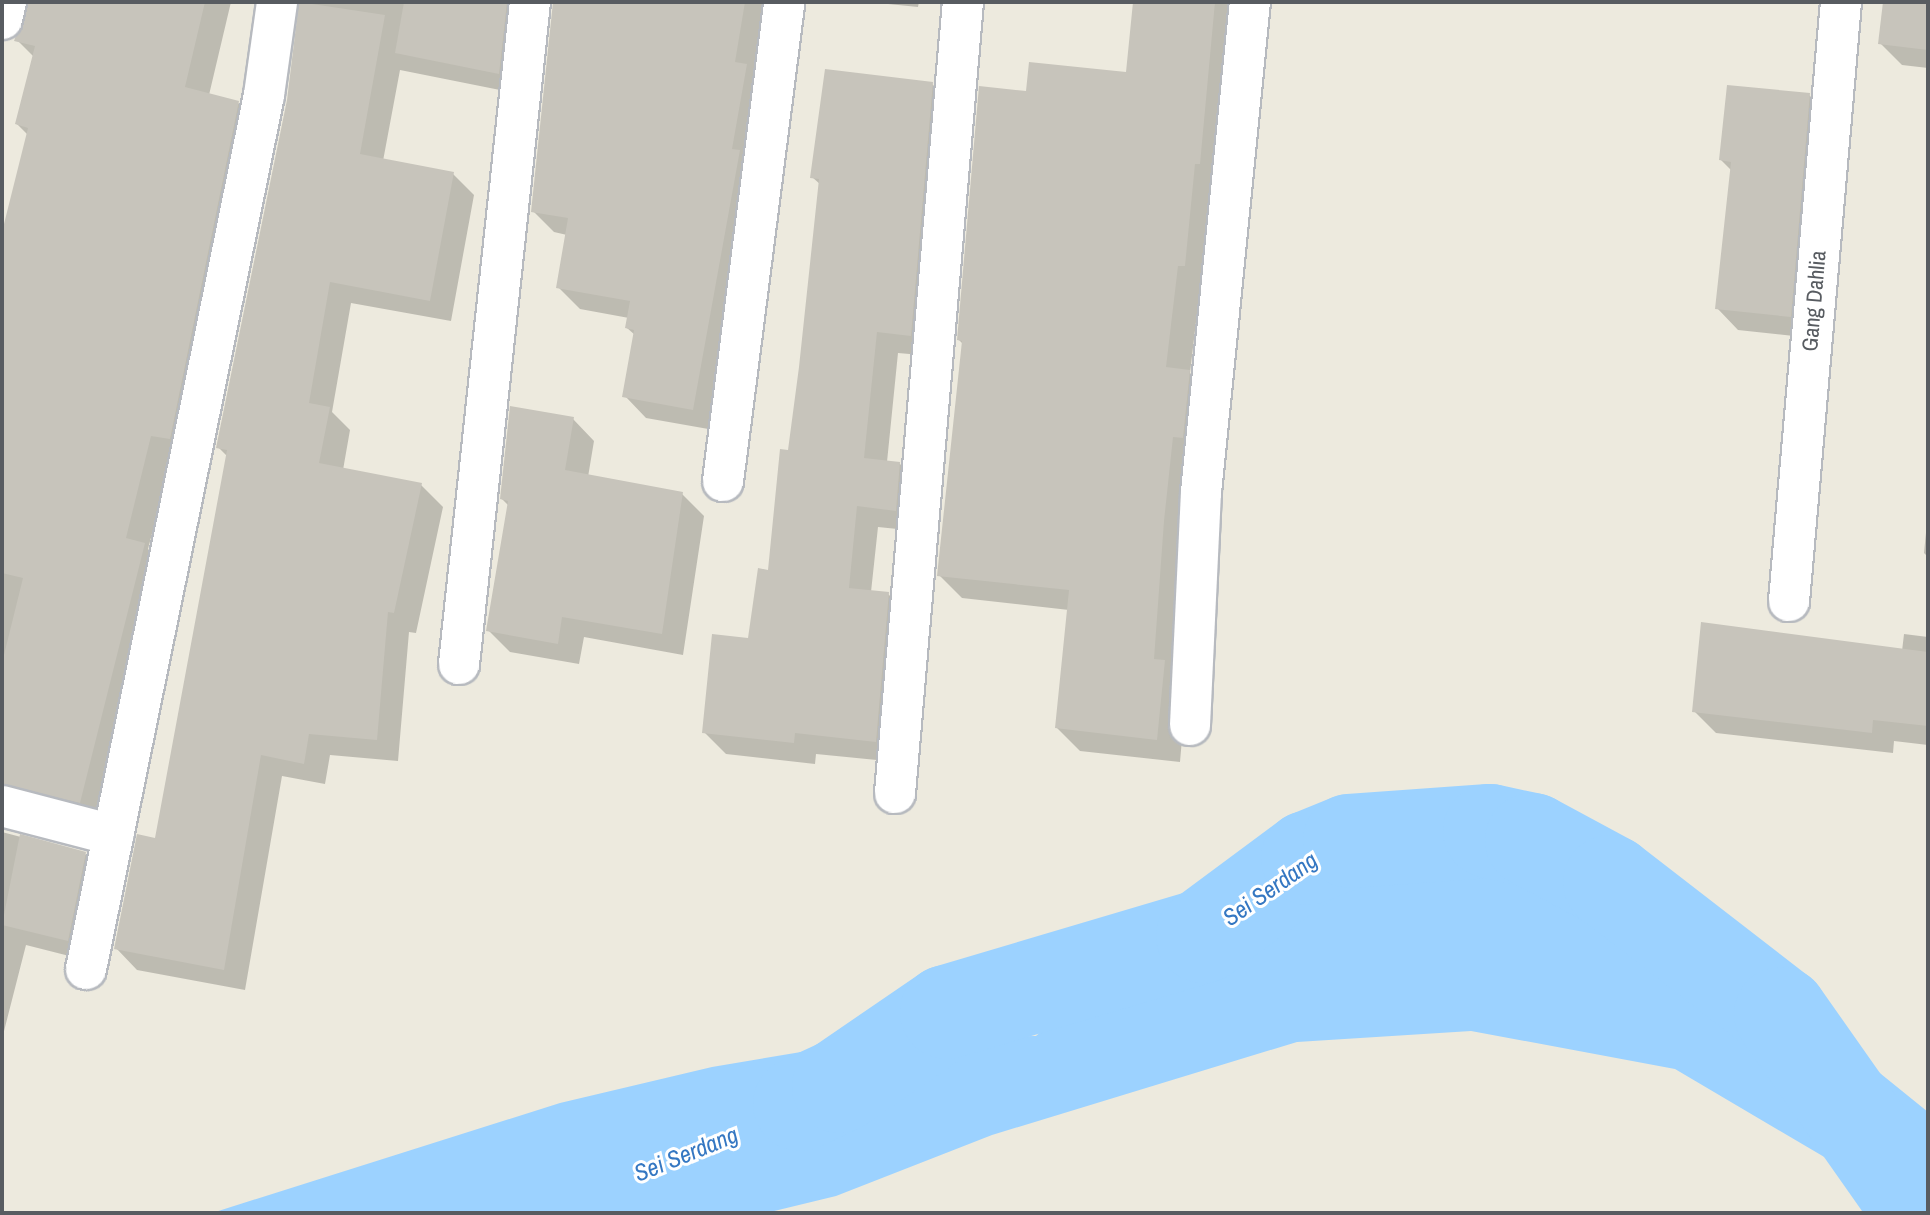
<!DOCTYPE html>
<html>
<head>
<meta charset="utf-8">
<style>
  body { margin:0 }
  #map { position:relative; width:1930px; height:1215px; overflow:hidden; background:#edeade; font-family:"Archivo Narrow",sans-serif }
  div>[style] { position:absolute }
  .water>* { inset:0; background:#9cd2ff }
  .shadow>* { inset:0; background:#0003 }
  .river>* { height:94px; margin:-47px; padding:0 47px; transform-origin:47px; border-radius:47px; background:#9cd2ff }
  .building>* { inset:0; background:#c7c4bb }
  .roads { filter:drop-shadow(2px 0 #b7babf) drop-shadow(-2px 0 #b7babf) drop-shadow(0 2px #b7babf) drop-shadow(0 -2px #b7babf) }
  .minor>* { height:40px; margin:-20px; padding:0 20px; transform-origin:20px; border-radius:20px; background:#fff }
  span { translate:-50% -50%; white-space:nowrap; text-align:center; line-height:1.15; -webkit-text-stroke:6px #fff; paint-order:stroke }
  .street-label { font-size:22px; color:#585c61 }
  .water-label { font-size:24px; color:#3477c2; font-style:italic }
  .frame { position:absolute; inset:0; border:4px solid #585c61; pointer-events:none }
</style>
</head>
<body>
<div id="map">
  <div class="water">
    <div style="clip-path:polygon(1374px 865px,1561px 883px,1750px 968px,1928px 1112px,1928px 1213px,1887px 1213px,1843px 1168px,1675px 1069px,1471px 1031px,1297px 1042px,992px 1135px,836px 1196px,766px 1213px,212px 1213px,560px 1103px,712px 1067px,891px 1037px,1036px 1036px,1191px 903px)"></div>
  </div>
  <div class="shadow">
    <div style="clip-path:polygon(30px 2px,231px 2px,209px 95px,238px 103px,259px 124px,148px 549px,165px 566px,101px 822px,2px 819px,2px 240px,28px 135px,17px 124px,34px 57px,17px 40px)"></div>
    <div style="clip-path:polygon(302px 2px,549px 2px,520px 94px,400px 70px,383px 161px,453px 174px,474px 195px,451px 321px,351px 303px,332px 412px,350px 430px,343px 470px,421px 485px,443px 507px,416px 633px,409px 632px,398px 761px,330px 755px,325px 784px,282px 776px,245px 990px,137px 970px,116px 948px,157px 840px,228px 457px,218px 447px,289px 100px)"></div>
    <div style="clip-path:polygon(554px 2px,769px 2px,714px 430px,646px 418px,625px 396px,635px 335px,627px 328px,629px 318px,580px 309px,558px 287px,567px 235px,554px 232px,533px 211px)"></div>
    <div style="clip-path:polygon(868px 2px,919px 2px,918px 7px)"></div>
    <div style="clip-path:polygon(1135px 2px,1228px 2px,1238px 13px,1208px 289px,1200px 288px,1190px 373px,1212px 395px,1180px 762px,1080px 751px,1057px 728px,1069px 610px,962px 598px,939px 575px,964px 345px,959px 340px,1028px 94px,1128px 74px)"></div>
    <div style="clip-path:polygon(1885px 2px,1928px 2px,1928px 68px,1902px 65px,1880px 43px)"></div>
    <div style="clip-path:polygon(932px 84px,954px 105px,932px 356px,898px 353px,887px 462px,899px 463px,921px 485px,917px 531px,878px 527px,871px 592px,888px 594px,910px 615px,897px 762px,816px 754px,815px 764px,726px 754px,704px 732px,750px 640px,770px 572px,790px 452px,821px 185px,812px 177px)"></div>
    <div style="clip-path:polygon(1809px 95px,1831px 117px,1812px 338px,1738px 330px,1717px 308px,1732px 171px,1721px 160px)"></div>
    <div style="clip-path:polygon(573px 419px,594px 441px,588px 477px,682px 494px,704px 516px,683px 655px,584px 637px,579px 664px,510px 652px,488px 630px,509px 506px,502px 499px)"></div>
    <div style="clip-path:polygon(1928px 512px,1928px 557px,1924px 553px)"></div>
    <div style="clip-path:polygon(1904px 634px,1928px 637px,1928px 745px,1894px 741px,1893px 753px,1716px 733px,1694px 711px,1902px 651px)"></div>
    <div style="clip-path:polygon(2px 832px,85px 854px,106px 875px,89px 961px,26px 945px,2px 1039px)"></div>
  </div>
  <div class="river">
    <div style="left:800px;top:1104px;width:43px;rotate:-24.8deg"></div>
    <div style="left:839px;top:1086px;width:131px;rotate:-34.4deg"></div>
    <div style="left:947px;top:1012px;width:267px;rotate:-16.5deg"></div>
    <div style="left:1203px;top:936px;width:131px;rotate:-36.6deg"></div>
    <div style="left:1308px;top:858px;width:45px;rotate:-22deg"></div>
    <div style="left:1350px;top:841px;width:140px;rotate:-4.1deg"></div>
    <div style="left:1490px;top:831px;width:43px;rotate:12.1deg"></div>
    <div style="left:1532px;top:840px;width:89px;rotate:28.3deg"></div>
    <div style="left:1610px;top:882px;width:216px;rotate:37.7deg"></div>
    <div style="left:1781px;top:1014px;width:243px;rotate:54.9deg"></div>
  </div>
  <div class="building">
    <div style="clip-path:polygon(28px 2px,205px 2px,185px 87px,239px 101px,170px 439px,151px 436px,126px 538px,145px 543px,80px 803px,2px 784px,2px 663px,23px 578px,2px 573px,2px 232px,28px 128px,15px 124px,35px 46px,14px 41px)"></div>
    <div style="clip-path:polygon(299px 2px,385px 15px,360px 154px,454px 172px,430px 301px,330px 282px,309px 403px,330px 407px,319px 463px,422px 483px,394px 613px,388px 612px,377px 740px,309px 734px,304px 764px,261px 755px,224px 970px,114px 949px,137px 834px,155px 838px,227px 450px,216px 448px,287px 100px)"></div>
    <div style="clip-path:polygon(404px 2px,507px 2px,499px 74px,395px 53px)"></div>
    <div style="clip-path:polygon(553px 2px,745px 2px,735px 62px,747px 64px,732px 149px,740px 150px,693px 410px,622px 397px,634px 330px,625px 328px,630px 301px,556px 288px,568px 218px,531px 212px)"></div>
    <div style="clip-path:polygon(1133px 2px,1215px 2px,1200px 164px,1195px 164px,1185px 266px,1178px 266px,1166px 367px,1190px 370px,1183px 438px,1173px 437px,1164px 521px,1154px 659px,1165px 660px,1157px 740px,1055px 728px,1069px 590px,937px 576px,962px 341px,957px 340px,979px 86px,1026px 91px,1029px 62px,1126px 72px)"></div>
    <div style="clip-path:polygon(1883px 2px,1928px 2px,1928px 50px,1878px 44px)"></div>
    <div style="clip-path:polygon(825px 69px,933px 82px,911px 336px,877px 332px,864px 458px,900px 462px,896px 511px,857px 506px,849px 588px,889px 592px,876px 742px,795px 733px,794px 743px,702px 733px,712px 634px,748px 638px,758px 568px,768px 570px,780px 449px,788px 450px,799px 367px,819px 179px,810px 178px)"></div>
    <div style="clip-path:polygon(1727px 85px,1810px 93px,1791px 317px,1715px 309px,1731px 162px,1719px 160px)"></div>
    <div style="clip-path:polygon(510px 406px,574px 417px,565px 470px,683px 492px,662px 634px,562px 617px,558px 644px,486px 631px,508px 501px,500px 499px)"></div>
    <div style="clip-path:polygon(1701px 622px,1928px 652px,1928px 726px,1873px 720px,1872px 733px,1692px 712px)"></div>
    <div style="clip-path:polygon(20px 834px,86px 852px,68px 941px,2px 925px)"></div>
  </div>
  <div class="roads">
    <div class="minor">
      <div style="left:2px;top:19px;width:17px;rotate:-77deg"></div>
      <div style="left:723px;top:481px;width:483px;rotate:-82.7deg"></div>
      <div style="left:1789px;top:601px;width:601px;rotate:-85.04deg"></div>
      <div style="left:459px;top:664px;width:666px;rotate:-83.88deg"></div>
      <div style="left:1190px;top:725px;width:233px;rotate:-87.3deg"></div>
      <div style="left:1201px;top:492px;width:492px;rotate:-84.3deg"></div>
      <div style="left:895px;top:793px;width:794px;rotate:-85.09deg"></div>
      <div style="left:2px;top:806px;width:115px;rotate:14.6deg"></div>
      <div style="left:86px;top:969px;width:892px;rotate:-78.49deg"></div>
      <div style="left:264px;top:95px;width:94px;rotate:-82deg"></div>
    </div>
  </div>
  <div class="street-label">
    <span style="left:1814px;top:301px;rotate:-85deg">Gang Dahlia</span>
  </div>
  <div class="water-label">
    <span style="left:1270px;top:889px;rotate:-35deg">Sei Serdang</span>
    <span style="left:686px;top:1154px;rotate:-22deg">Sei Serdang</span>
  </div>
  <div class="frame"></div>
</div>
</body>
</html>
